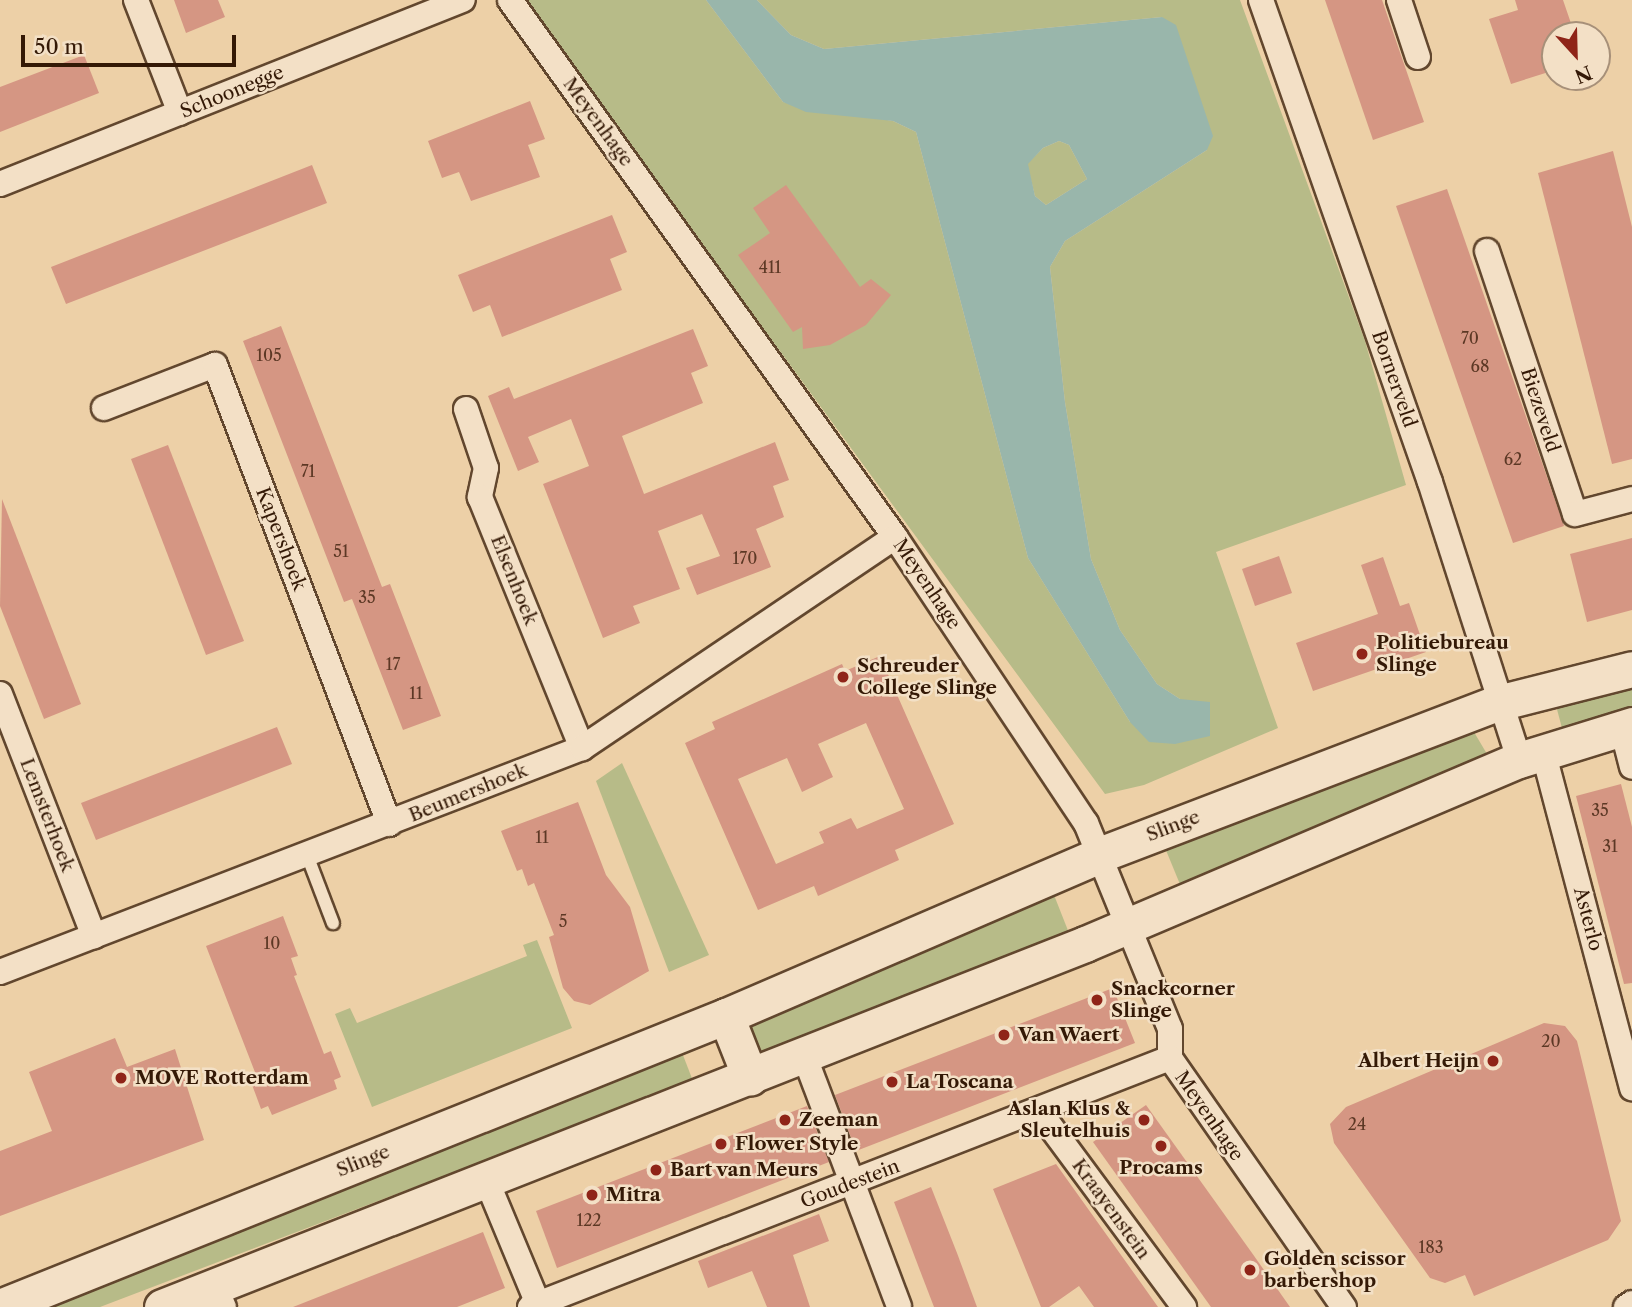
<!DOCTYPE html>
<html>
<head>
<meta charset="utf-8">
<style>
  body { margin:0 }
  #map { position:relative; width:1632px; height:1307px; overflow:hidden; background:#edd0a7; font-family:"Libre Caslon Text",serif }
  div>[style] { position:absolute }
  .green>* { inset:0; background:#b7bb88 }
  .water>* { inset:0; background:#99b6ab }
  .building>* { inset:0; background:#d59683 }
  .roads { filter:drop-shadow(2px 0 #62472e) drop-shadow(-2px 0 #62472e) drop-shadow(0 2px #62472e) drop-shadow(0 -2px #62472e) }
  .lane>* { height:12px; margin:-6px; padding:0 6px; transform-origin:6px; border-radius:6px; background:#f3e0c6 }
  .street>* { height:24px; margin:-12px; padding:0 12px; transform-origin:12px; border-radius:12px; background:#f3e0c6 }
  .secondary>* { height:35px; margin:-17.5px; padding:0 17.5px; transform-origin:17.5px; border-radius:17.5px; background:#f3e0c6 }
  .dots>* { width:19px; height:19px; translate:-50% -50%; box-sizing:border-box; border:4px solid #f3e0c6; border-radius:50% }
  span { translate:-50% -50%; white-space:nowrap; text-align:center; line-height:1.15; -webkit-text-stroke:5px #f3e0c6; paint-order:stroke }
  .number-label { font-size:16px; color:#5c3825 }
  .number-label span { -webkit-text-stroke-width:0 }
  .street-label { font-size:19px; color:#341906 }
  .poi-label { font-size:19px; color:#341906; font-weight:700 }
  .left { translate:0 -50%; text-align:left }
  .right { translate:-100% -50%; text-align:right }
  .north { position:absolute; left:1541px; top:21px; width:70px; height:70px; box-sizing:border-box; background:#f3e0c6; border:2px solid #a79079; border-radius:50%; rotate:158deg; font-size:19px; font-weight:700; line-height:28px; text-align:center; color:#341906 }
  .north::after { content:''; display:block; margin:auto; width:24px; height:32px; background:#8f2418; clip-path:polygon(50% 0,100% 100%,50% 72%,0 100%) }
  .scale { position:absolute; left:21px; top:35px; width:215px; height:32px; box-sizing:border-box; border:4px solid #341906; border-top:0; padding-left:9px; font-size:21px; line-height:24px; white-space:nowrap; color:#341906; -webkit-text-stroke:5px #f3e0c6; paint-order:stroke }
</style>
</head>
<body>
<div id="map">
  <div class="green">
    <div style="clip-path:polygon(522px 0,706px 0,783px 102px,893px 121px,916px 132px,1028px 558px,1130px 722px,1180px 699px,1157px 684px,1120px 630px,1091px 559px,1065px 402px,1050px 267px,1065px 241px,1207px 150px,1162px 17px,824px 49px,791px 35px,757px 0,1240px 0,1365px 341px,1406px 485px,1216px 552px,1278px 728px,1144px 785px,1105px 794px)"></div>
    <div style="clip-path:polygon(1059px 141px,1069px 145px,1087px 179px,1046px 205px,1035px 196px,1027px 164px,1043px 148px)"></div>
    <div style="clip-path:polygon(1632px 678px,1632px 714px,1563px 732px,1554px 698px)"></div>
    <div style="clip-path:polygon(1471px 727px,1487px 754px,1484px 766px,1184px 894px,1163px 843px)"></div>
    <div style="clip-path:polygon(622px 763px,709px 955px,669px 972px,596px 781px)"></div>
    <div style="clip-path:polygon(1052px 890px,1069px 933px,761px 1053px,752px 1038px,752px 1027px,762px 1015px)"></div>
    <div style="clip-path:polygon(537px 940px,572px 1028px,372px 1107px,335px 1014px,350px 1008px,357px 1023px,527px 956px,523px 945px)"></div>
    <div style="clip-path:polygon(681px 1050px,693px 1081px,100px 1307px,18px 1307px)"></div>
  </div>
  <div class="water">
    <div style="clip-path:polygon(evenodd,706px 0,757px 0,791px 35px,824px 49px,1162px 17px,1176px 25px,1213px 136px,1207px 150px,1065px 241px,1050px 267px,1065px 402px,1091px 559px,1120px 630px,1157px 684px,1180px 699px,1210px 702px,1210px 736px,1175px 744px,1149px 742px,1130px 722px,1028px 558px,916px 132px,893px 121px,806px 112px,783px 102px,706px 0,1059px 141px,1069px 145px,1087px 179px,1046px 205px,1035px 196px,1028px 164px,1043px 148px,1059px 141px)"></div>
  </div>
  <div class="building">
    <div style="clip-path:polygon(174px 0,218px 0,225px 17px,186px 33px)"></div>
    <div style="clip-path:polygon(1325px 0,1382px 0,1424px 122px,1373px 140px)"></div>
    <div style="clip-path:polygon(1515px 0,1563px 0,1575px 35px,1555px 35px,1555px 70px,1511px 84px,1489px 19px,1518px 10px)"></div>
    <div style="clip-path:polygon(84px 55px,99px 93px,0 132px,0 87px)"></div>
    <div style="clip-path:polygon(530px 101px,545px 139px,528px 145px,540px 177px,471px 201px,459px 172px,442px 178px,428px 141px)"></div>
    <div style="clip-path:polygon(1613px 151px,1632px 227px,1632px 459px,1612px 464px,1538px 173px)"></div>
    <div style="clip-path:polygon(312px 165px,327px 203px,66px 304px,51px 267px)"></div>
    <div style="clip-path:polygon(786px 185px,860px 287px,871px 279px,891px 295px,866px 325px,830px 345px,803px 349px,802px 327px,793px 332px,738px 255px,770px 233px,753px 208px)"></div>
    <div style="clip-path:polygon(1447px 189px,1564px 526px,1513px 543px,1396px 206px)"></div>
    <div style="clip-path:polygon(612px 215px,627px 252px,610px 259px,622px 290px,502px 337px,490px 305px,473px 312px,458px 275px)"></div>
    <div style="clip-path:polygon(281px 326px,382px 587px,390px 584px,441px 716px,403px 730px,352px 599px,344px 602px,243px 341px)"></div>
    <div style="clip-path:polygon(693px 329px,708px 366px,691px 373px,703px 403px,622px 436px,644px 494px,775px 442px,789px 480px,773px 486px,784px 517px,756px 529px,771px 567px,697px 595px,686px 568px,720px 556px,702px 514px,658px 531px,680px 589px,633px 606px,640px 623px,603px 638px,543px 484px,589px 466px,571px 419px,528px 437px,539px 462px,518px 471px,488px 396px,509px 387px,514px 399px)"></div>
    <div style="clip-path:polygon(168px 445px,244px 641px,206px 655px,131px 459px)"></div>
    <div style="clip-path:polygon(2px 499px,81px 704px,44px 719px,0 606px)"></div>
    <div style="clip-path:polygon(1632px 538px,1632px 610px,1587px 622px,1570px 554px)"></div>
    <div style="clip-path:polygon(1279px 556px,1292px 593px,1255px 606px,1242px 569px)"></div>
    <div style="clip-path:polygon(1383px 557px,1400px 606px,1409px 603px,1426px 652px,1313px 691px,1296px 643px,1378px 614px,1361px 565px)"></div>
    <div style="clip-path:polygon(evenodd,880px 656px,954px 824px,895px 850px,899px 860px,818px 896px,814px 886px,758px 910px,685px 743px,715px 729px,712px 722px,842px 664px,845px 671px,880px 656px,866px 723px,904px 809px,857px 829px,851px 818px,819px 832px,824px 843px,776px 864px,738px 779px,787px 758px,802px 792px,833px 777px,818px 744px,866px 723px)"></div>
    <div style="clip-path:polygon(277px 727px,292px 764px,96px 840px,81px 803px)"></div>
    <div style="clip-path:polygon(1621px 784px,1632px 827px,1632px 983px,1624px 984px,1576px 796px)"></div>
    <div style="clip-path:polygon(578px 802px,606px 875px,630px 907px,649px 971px,590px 1005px,574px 1001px,563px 988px,549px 937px,554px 935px,534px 883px,528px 886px,522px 869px,517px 871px,501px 831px)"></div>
    <div style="clip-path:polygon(283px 916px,298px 956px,291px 958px,297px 975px,294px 976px,324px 1054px,331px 1051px,341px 1077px,334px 1080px,337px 1089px,272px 1115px,268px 1106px,261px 1109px,251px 1082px,258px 1080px,206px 946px)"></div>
    <div style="clip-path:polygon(1113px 988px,1135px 1043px,856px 1151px,835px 1095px)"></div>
    <div style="clip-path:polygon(1544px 1023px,1565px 1026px,1577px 1041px,1621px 1221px,1608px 1240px,1474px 1296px,1465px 1275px,1445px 1283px,1430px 1278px,1334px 1143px,1330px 1124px,1346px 1107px)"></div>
    <div style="clip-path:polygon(115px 1038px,127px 1067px,175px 1049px,204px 1140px,0 1216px,0 1151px,52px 1131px,29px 1072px)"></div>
    <div style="clip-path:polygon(1146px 1105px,1252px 1253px,1290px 1307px,1211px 1307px,1128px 1191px,1093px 1142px)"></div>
    <div style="clip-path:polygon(807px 1106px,829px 1162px,557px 1268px,536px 1211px)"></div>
    <div style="clip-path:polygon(1056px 1164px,1141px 1283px,1158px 1307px,1094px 1307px,1079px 1286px,1049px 1307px,1041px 1307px,993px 1189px)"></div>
    <div style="clip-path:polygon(931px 1187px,957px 1253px,977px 1307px,934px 1307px,919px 1268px,894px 1202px)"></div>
    <div style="clip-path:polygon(819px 1214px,829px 1241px,793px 1255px,810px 1307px,767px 1307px,752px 1271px,708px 1288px,698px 1261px)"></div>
    <div style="clip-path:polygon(483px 1232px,505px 1288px,457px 1307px,293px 1307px)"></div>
  </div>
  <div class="roads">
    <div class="lane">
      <div style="left:307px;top:855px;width:73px;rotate:69.1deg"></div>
    </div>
    <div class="street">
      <div style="left:136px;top:0;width:121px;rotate:68.7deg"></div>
      <div style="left:510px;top:0;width:661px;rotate:54.36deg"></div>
      <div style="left:895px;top:537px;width:344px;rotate:56.3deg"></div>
      <div style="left:1086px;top:823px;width:222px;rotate:67.8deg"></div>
      <div style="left:1170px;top:1029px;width:29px;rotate:90deg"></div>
      <div style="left:1170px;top:1058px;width:304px;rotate:55.1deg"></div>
      <div style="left:1261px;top:0;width:511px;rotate:70.68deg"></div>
      <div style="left:1430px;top:482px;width:292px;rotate:72.2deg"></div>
      <div style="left:1399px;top:0;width:60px;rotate:71.6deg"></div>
      <div style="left:0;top:184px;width:498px;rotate:-21.7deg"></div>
      <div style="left:1487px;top:251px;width:277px;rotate:71.5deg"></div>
      <div style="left:1575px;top:514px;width:59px;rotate:-14.7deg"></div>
      <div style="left:104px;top:408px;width:119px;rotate:-21.2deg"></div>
      <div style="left:215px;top:365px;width:491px;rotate:69.2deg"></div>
      <div style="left:466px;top:409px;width:62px;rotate:71.3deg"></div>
      <div style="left:486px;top:468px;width:30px;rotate:102deg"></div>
      <div style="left:480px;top:497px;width:271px;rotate:67.9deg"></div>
      <div style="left:0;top:694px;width:260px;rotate:68.8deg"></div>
      <div style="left:1622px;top:728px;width:40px;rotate:75.6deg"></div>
      <div style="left:1543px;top:751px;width:349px;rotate:75.2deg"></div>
      <div style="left:0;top:972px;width:624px;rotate:-21.05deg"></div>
      <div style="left:582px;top:748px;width:377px;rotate:-34deg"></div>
      <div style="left:804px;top:1055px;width:269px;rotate:69.3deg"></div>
      <div style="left:1039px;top:1111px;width:244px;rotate:53.5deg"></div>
      <div style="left:486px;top:1179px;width:135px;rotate:67.4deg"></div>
      <div style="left:215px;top:1287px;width:22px;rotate:66deg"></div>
      <div style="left:530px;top:1307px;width:687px;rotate:-21.26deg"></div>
      <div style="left:1626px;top:1307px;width:7px;rotate:-34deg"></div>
    </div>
    <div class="secondary">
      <div style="left:726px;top:1016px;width:66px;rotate:68.5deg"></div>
      <div style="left:0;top:1307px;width:782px;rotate:-21.84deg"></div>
      <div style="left:726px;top:1016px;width:406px;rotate:-23.3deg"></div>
      <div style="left:1099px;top:855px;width:427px;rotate:-20.9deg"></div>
      <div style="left:1498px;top:703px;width:138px;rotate:-14.2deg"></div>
      <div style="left:162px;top:1307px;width:992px;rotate:-21.47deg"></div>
      <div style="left:1085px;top:944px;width:471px;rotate:-23deg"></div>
      <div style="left:1519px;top:760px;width:118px;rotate:-17.2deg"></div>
    </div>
  </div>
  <div class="dots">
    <div style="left:1362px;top:654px;background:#8f2418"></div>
    <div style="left:843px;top:677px;background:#8f2418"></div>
    <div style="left:1097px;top:1000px;background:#8f2418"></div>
    <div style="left:1004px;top:1035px;background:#8f2418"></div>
    <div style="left:1493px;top:1061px;background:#8f2418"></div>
    <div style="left:121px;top:1078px;background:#8f2418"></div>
    <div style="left:892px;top:1082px;background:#8f2418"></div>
    <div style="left:785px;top:1120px;background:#8f2418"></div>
    <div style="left:1144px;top:1120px;background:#8f2418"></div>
    <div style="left:721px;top:1144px;background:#8f2418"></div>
    <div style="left:1161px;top:1146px;background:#8f2418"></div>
    <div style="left:656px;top:1170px;background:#8f2418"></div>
    <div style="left:592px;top:1195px;background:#8f2418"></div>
    <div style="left:1250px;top:1270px;background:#8f2418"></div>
  </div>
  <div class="number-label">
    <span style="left:770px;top:267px">411</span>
    <span style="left:1470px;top:338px">70</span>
    <span style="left:269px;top:355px">105</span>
    <span style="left:1480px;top:366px">68</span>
    <span style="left:1513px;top:459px">62</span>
    <span style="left:308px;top:471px">71</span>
    <span style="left:341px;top:551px">51</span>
    <span style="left:745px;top:558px">170</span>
    <span style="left:367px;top:597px">35</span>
    <span style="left:393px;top:664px">17</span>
    <span style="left:416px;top:693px">11</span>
    <span style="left:1600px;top:810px">35</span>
    <span style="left:542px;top:837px">11</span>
    <span style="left:1610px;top:846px">31</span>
    <span style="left:563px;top:921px">5</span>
    <span style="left:272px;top:943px">10</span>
    <span style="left:1551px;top:1041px">20</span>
    <span style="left:1357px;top:1124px">24</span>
    <span style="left:589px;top:1220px">122</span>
    <span style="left:1431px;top:1247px">183</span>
  </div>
  <div class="street-label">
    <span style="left:232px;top:92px;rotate:-22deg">Schoonegge</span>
    <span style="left:598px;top:122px;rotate:54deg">Meyenhage</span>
    <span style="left:1394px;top:379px;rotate:71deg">Bornerveld</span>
    <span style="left:1540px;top:410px;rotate:72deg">Biezeveld</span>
    <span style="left:281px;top:539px;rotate:69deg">Kapershoek</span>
    <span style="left:514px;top:580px;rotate:68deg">Elsenhoek</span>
    <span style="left:927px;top:584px;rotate:56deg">Meyenhage</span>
    <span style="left:468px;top:793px;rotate:-22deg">Beumershoek</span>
    <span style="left:47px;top:815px;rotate:69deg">Lemsterhoek</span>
    <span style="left:1173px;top:826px;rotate:-21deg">Slinge</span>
    <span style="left:1588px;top:919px;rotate:75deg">Asterlo</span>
    <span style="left:1209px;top:1116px;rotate:55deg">Meyenhage</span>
    <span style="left:363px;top:1161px;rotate:-22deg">Slinge</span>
    <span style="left:850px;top:1184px;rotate:-21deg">Goudestein</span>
    <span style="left:1111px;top:1209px;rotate:54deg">Kraayenstein</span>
  </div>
  <div class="poi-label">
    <span class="left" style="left:1376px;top:654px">Politiebureau<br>Slinge</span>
    <span class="left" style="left:857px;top:677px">Schreuder<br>College Slinge</span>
    <span class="left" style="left:1111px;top:1000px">Snackcorner<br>Slinge</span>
    <span class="left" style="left:1018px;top:1035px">Van Waert</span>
    <span class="right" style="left:1479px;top:1061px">Albert Heijn</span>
    <span class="left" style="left:135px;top:1078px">MOVE Rotterdam</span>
    <span class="left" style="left:906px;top:1082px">La Toscana</span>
    <span class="right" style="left:1130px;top:1120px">Aslan Klus &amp;<br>Sleutelhuis</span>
    <span class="left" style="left:799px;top:1120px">Zeeman</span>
    <span class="left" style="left:735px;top:1144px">Flower Style</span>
    <span style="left:1161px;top:1168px">Procams</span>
    <span class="left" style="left:670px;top:1170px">Bart van Meurs</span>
    <span class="left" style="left:606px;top:1195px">Mitra</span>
    <span class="left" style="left:1264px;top:1270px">Golden scissor<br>barbershop</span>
  </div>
  <div class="north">N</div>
  <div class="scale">50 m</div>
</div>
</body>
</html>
